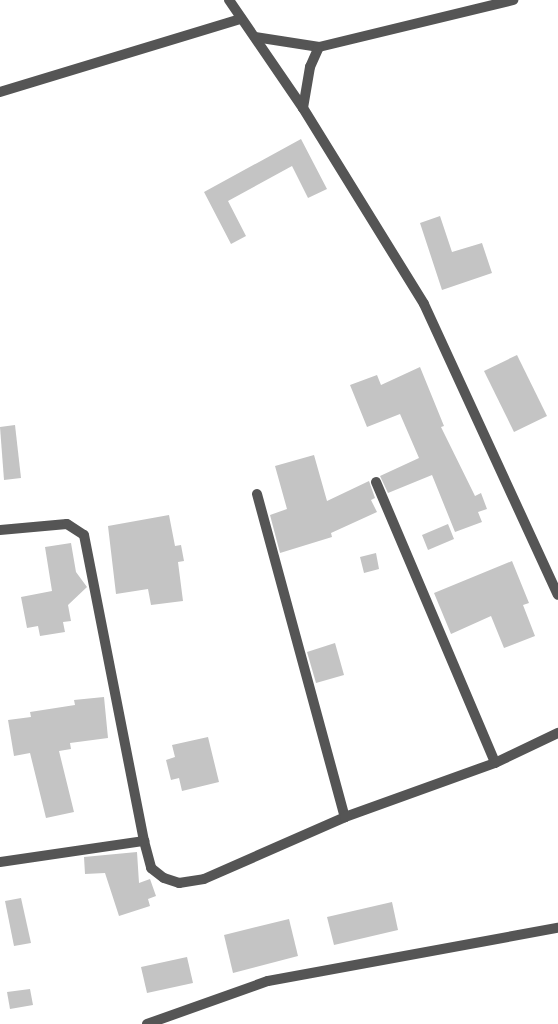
<!DOCTYPE html>
<html>
<head>
<meta charset="utf-8">
<style>
  body { margin:0 }
  #map { position:relative; width:558px; height:1024px; overflow:hidden; background:#fff; font-family:"Work Sans",sans-serif }
  div>[style] { position:absolute }
  .building>* { inset:0; background:#c4c4c4 }
  .minor>* { height:10px; margin:-5px; padding:0 5px; transform-origin:5px; border-radius:5px; background:#555 }
  span { translate:-50% -50%; white-space:nowrap; text-align:center; line-height:1.15; -webkit-text-stroke:4px #fff; paint-order:stroke }
</style>
</head>
<body>
<div id="map">
  <div class="building">
    <div style="clip-path:polygon(301px 139px,327px 189px,308px 198px,292px 166px,228px 201px,246px 236px,231px 244px,204px 192px)"></div>
    <div style="clip-path:polygon(440px 216px,452px 252px,482px 243px,492px 273px,442px 290px,420px 223px)"></div>
    <div style="clip-path:polygon(517px 355px,547px 416px,514px 432px,484px 371px)"></div>
    <div style="clip-path:polygon(420px 367px,444px 426px,441px 427px,475px 496px,481px 493px,487px 509px,478px 512px,482px 522px,455px 532px,432px 475px,388px 493px,380px 476px,419px 458px,400px 414px,367px 427px,350px 385px,377px 375px,381px 385px)"></div>
    <div style="clip-path:polygon(15px 425px,21px 478px,4px 480px,0 427px)"></div>
    <div style="clip-path:polygon(314px 455px,327px 501px,369px 481px,375px 498px,371px 500px,377px 512px,331px 533px,332px 537px,280px 553px,270px 515px,287px 509px,275px 466px)"></div>
    <div style="clip-path:polygon(169px 515px,175px 546px,181px 545px,184px 561px,178px 562px,183px 601px,151px 605px,148px 589px,116px 594px,108px 526px)"></div>
    <div style="clip-path:polygon(448px 524px,454px 539px,428px 550px,422px 535px)"></div>
    <div style="clip-path:polygon(71px 543px,76px 572px,87px 587px,68px 605px,71px 621px,63px 622px,65px 632px,40px 636px,38px 626px,27px 628px,21px 597px,52px 591px,45px 547px)"></div>
    <div style="clip-path:polygon(376px 553px,379px 569px,364px 573px,360px 557px)"></div>
    <div style="clip-path:polygon(512px 561px,529px 603px,523px 605px,535px 636px,504px 648px,491px 616px,451px 634px,434px 593px)"></div>
    <div style="clip-path:polygon(335px 643px,344px 675px,316px 683px,307px 652px)"></div>
    <div style="clip-path:polygon(104px 697px,108px 738px,70px 743px,71px 749px,59px 751px,74px 812px,46px 818px,30px 753px,14px 756px,8px 720px,31px 717px,30px 712px,75px 705px,74px 700px)"></div>
    <div style="clip-path:polygon(208px 737px,219px 782px,182px 791px,179px 778px,171px 780px,166px 760px,175px 757px,172px 745px)"></div>
    <div style="clip-path:polygon(137px 852px,139px 883px,150px 879px,156px 896px,148px 899px,150px 906px,119px 916px,105px 873px,85px 874px,84px 857px)"></div>
    <div style="clip-path:polygon(21px 898px,31px 943px,14px 946px,5px 901px)"></div>
    <div style="clip-path:polygon(392px 902px,398px 930px,334px 945px,327px 917px)"></div>
    <div style="clip-path:polygon(289px 919px,298px 956px,233px 973px,224px 935px)"></div>
    <div style="clip-path:polygon(187px 957px,193px 983px,147px 993px,141px 967px)"></div>
    <div style="clip-path:polygon(30px 989px,33px 1005px,10px 1009px,7px 992px)"></div>
  </div>
  <div class="minor">
    <div style="left:229px;top:0;width:131px;rotate:55.6deg"></div>
    <div style="left:303px;top:108px;width:230px;rotate:58.3deg"></div>
    <div style="left:424px;top:304px;width:320px;rotate:65.3deg"></div>
    <div style="left:255px;top:37px;width:65px;rotate:8.9deg"></div>
    <div style="left:319px;top:47px;width:200px;rotate:-13.6deg"></div>
    <div style="left:0;top:92px;width:252px;rotate:-16.9deg"></div>
    <div style="left:303px;top:108px;width:42px;rotate:-80.3deg"></div>
    <div style="left:310px;top:67px;width:22px;rotate:-66deg"></div>
    <div style="left:376px;top:482px;width:305px;rotate:67deg"></div>
    <div style="left:257px;top:494px;width:335px;rotate:74.8deg"></div>
    <div style="left:0;top:530px;width:67px;rotate:-5.1deg"></div>
    <div style="left:67px;top:524px;width:20px;rotate:33deg"></div>
    <div style="left:84px;top:535px;width:312px;rotate:78.9deg"></div>
    <div style="left:144px;top:841px;width:28px;rotate:75deg"></div>
    <div style="left:151px;top:868px;width:16px;rotate:38deg"></div>
    <div style="left:164px;top:878px;width:16px;rotate:18deg"></div>
    <div style="left:179px;top:883px;width:25px;rotate:-9deg"></div>
    <div style="left:204px;top:879px;width:154px;rotate:-23.7deg"></div>
    <div style="left:345px;top:817px;width:159px;rotate:-19.8deg"></div>
    <div style="left:495px;top:763px;width:70px;rotate:-25.5deg"></div>
    <div style="left:0;top:862px;width:146px;rotate:-8.3deg"></div>
    <div style="left:147px;top:1024px;width:128px;rotate:-19.6deg"></div>
    <div style="left:268px;top:981px;width:295px;rotate:-10.4deg"></div>
  </div>
</div>
</body>
</html>
